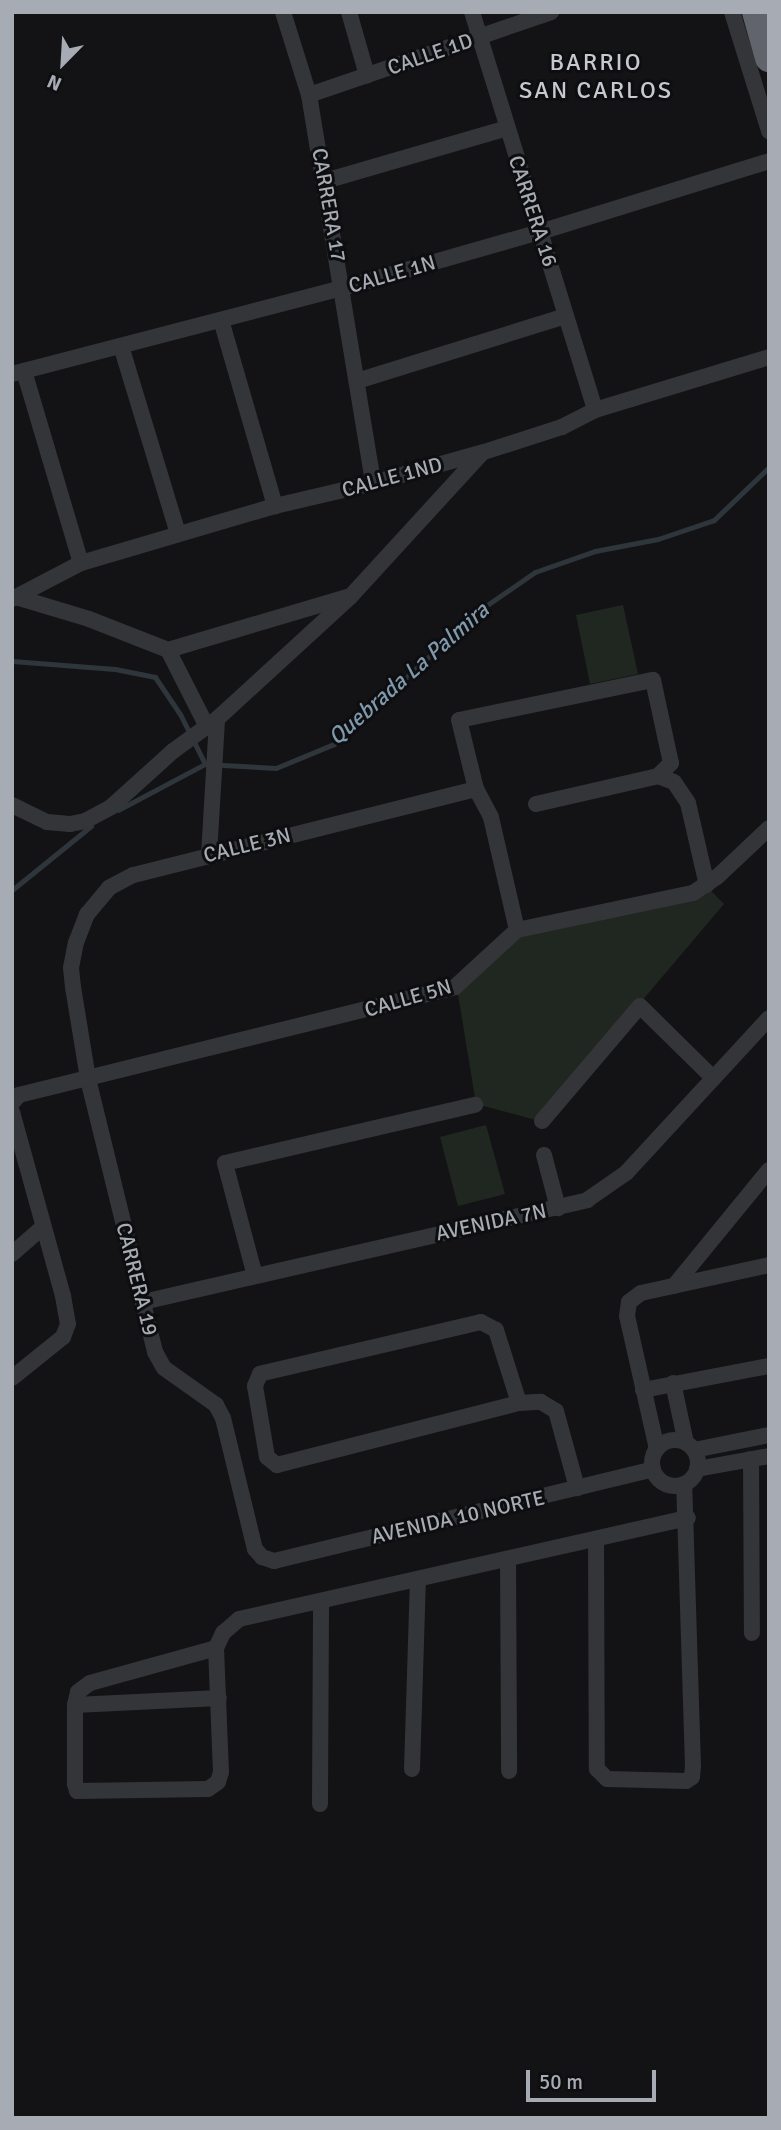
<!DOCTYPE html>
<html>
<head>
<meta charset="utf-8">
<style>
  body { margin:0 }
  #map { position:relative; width:781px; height:2130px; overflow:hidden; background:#131315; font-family:Signika,sans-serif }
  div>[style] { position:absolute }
  .green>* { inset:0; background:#202720 }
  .stream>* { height:5px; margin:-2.5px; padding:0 2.5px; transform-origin:2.5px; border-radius:2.5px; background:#2e363c }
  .street>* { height:16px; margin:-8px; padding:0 8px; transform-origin:8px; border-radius:8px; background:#343539 }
  .street>.ring { margin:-8px; padding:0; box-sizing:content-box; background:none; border:16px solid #343539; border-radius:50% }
  .highway>* { height:28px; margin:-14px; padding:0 14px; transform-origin:14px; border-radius:14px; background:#61646a }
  span { translate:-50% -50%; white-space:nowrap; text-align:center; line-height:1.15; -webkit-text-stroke:6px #0e0e10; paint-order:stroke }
  .street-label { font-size:21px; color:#a6abb4 }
  .water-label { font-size:23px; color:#7f99ac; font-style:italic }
  .quarter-label { font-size:24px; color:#c6cad0; letter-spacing:2px }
  .frame { position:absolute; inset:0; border:14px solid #a6abb4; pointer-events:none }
  .north { position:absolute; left:28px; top:28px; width:70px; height:70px; -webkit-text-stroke:5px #0e0e10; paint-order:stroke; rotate:204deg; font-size:19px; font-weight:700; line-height:28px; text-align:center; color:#a6abb4 }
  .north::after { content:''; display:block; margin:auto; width:24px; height:32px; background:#a6abb4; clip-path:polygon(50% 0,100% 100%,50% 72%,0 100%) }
  .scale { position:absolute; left:526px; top:2070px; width:130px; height:32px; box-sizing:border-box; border:4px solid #a6abb4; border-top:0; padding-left:9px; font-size:21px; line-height:24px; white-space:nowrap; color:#a6abb4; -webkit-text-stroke:5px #0e0e10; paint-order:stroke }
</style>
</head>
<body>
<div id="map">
  <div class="green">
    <div style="clip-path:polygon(623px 605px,638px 674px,590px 684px,576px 615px)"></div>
    <div style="clip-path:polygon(707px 887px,724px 904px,540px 1121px,476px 1104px,457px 988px,517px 932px)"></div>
    <div style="clip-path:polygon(486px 1125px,505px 1194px,458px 1206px,440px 1137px)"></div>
  </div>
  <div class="stream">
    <div style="left:12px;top:661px;width:103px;rotate:4.4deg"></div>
    <div style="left:115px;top:669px;width:41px;rotate:11.3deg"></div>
    <div style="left:155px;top:677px;width:45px;rotate:56deg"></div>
    <div style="left:180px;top:714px;width:56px;rotate:63.4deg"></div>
    <div style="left:118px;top:810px;width:98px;rotate:-27.9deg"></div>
    <div style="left:205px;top:764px;width:71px;rotate:3.2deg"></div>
    <div style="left:276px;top:768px;width:63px;rotate:-22.5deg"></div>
    <div style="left:334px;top:744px;width:195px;rotate:-42.7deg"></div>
    <div style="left:477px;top:612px;width:70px;rotate:-34.6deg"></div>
    <div style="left:535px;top:572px;width:64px;rotate:-19.3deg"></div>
    <div style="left:595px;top:551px;width:64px;rotate:-10.8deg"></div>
    <div style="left:658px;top:539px;width:59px;rotate:-18.7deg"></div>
    <div style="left:714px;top:520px;width:76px;rotate:-43.9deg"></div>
    <div style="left:12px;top:890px;width:102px;rotate:-39deg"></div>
  </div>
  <div class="street">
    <div style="left:283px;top:12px;width:87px;rotate:72.6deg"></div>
    <div style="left:309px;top:95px;width:393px;rotate:80.6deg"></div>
    <div style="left:349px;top:12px;width:66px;rotate:74.1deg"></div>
    <div style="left:472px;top:12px;width:417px;rotate:72.8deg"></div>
    <div style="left:732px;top:12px;width:125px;rotate:72.7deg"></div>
    <div style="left:309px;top:95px;width:256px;rotate:-18.9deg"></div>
    <div style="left:325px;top:181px;width:190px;rotate:-16.2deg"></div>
    <div style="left:221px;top:320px;width:194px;rotate:73.8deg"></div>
    <div style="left:121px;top:346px;width:196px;rotate:73.1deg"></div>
    <div style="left:24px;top:371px;width:200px;rotate:73.5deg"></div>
    <div style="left:12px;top:374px;width:342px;rotate:-14.6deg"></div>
    <div style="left:343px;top:288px;width:205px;rotate:-15.9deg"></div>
    <div style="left:540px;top:232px;width:240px;rotate:-17.2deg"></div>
    <div style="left:357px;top:381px;width:219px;rotate:-17.3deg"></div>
    <div style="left:16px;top:597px;width:76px;rotate:16.8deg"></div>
    <div style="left:89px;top:619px;width:85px;rotate:21.4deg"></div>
    <div style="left:168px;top:650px;width:187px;rotate:-16.5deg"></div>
    <div style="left:12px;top:599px;width:78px;rotate:-27.6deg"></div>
    <div style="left:81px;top:563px;width:202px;rotate:-16.4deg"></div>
    <div style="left:275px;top:506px;width:101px;rotate:-13.2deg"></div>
    <div style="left:373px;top:483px;width:115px;rotate:-15.6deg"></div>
    <div style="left:484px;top:452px;width:82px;rotate:-17.8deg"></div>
    <div style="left:562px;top:427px;width:37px;rotate:-27deg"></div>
    <div style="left:595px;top:410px;width:182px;rotate:-16.9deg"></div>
    <div style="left:168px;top:650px;width:86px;rotate:63.1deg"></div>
    <div style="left:476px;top:789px;width:354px;rotate:165.9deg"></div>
    <div style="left:133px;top:875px;width:27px;rotate:152deg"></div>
    <div style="left:109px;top:888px;width:34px;rotate:130deg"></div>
    <div style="left:87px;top:914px;width:30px;rotate:111deg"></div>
    <div style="left:76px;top:942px;width:26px;rotate:101deg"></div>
    <div style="left:71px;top:968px;width:19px;rotate:84deg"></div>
    <div style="left:73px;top:987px;width:93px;rotate:80.7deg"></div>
    <div style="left:88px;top:1079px;width:281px;rotate:76.2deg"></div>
    <div style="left:155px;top:1352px;width:18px;rotate:61deg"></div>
    <div style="left:164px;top:1368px;width:64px;rotate:35.4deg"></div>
    <div style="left:216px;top:1405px;width:15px;rotate:62deg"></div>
    <div style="left:223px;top:1418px;width:135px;rotate:76.3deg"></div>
    <div style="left:255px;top:1549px;width:11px;rotate:49deg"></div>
    <div style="left:262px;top:1557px;width:13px;rotate:18deg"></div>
    <div style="left:274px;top:1561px;width:390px;rotate:-13.6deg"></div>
    <div style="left:536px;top:804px;width:125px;rotate:-12.9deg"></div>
    <div style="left:658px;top:776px;width:17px;rotate:21deg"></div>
    <div style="left:674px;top:782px;width:25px;rotate:56deg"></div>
    <div style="left:688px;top:803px;width:84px;rotate:77deg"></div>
    <div style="left:12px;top:805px;width:39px;rotate:26deg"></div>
    <div style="left:47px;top:822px;width:23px;rotate:5deg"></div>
    <div style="left:70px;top:824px;width:15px;rotate:-11deg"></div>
    <div style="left:85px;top:821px;width:30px;rotate:-28deg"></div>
    <div style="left:111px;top:807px;width:84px;rotate:-42.1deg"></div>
    <div style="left:173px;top:751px;width:54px;rotate:-36deg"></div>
    <div style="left:209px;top:855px;width:136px;rotate:-86.6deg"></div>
    <div style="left:217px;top:719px;width:180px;rotate:-42.5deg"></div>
    <div style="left:350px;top:597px;width:195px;rotate:-47.5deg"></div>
    <div style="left:517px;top:930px;width:116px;rotate:-103deg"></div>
    <div style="left:491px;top:817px;width:32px;rotate:-118deg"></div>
    <div style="left:476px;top:789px;width:71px;rotate:-103.8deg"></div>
    <div style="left:459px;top:720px;width:198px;rotate:-11.7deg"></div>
    <div style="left:653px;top:680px;width:85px;rotate:77.8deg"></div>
    <div style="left:671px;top:763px;width:18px;rotate:135deg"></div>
    <div style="left:12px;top:1103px;width:11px;rotate:-49deg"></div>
    <div style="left:19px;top:1095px;width:449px;rotate:-13.9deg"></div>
    <div style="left:455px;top:987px;width:84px;rotate:-42.6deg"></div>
    <div style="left:517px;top:930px;width:180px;rotate:-11.9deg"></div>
    <div style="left:693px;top:893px;width:29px;rotate:-34deg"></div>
    <div style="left:717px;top:877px;width:71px;rotate:-43.3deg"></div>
    <div style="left:12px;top:1112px;width:191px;rotate:74.5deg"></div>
    <div style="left:63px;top:1296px;width:28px;rotate:80deg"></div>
    <div style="left:68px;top:1324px;width:14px;rotate:111deg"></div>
    <div style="left:63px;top:1337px;width:65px;rotate:141.2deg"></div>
    <div style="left:542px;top:1121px;width:151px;rotate:-49.6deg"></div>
    <div style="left:640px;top:1006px;width:101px;rotate:44.6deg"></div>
    <div style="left:544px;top:1155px;width:55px;rotate:75.2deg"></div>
    <div style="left:12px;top:1254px;width:41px;rotate:-41.1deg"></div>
    <div style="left:255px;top:1276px;width:117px;rotate:-104.9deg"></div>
    <div style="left:225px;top:1163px;width:257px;rotate:-13.1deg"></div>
    <div style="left:674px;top:1286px;width:150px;rotate:-50.7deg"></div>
    <div style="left:143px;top:1302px;width:456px;rotate:-12.9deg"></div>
    <div style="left:587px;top:1200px;width:47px;rotate:-34.7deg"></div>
    <div style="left:626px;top:1173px;width:211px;rotate:-47.3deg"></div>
    <div style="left:673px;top:1383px;width:61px;rotate:77.8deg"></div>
    <div style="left:643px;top:1390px;width:128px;rotate:-10.8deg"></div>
    <div style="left:519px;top:1403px;width:77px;rotate:-107.5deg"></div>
    <div style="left:496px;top:1330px;width:17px;rotate:-152deg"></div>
    <div style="left:481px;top:1322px;width:227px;rotate:166.8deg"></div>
    <div style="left:260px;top:1374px;width:13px;rotate:113deg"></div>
    <div style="left:255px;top:1386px;width:72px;rotate:80.4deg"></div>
    <div style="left:267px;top:1457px;width:13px;rotate:39deg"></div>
    <div style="left:277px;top:1465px;width:250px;rotate:-14.4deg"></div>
    <div style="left:519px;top:1403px;width:22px;rotate:-3deg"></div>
    <div style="left:541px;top:1402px;width:17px;rotate:31deg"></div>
    <div style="left:556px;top:1411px;width:80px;rotate:74.7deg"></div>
    <div class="ring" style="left:652px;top:1440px;width:30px;height:30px"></div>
    <div style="left:657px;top:1449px;width:136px;rotate:-102.7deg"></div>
    <div style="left:627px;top:1316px;width:14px;rotate:-82deg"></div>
    <div style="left:629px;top:1302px;width:15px;rotate:-37deg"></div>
    <div style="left:641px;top:1293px;width:131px;rotate:-12.3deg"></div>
    <div style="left:694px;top:1450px;width:76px;rotate:-11.3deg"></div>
    <div style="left:751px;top:1459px;width:174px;rotate:89.7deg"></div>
    <div style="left:697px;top:1469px;width:73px;rotate:-10.2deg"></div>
    <div style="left:596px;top:1539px;width:230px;rotate:89.8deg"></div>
    <div style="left:597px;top:1769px;width:14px;rotate:45deg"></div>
    <div style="left:607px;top:1779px;width:79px;rotate:1.5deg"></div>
    <div style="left:686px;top:1781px;width:7px;rotate:-34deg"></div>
    <div style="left:692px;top:1777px;width:11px;rotate:-85deg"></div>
    <div style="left:693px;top:1766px;width:282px;rotate:-91.8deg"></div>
    <div style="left:508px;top:1559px;width:212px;rotate:89.7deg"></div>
    <div style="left:216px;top:1648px;width:124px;rotate:87.7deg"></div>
    <div style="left:221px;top:1772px;width:10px;rotate:107deg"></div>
    <div style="left:218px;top:1782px;width:12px;rotate:145deg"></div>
    <div style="left:208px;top:1789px;width:131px;rotate:179.1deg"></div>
    <div style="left:77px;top:1791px;width:7px;rotate:-106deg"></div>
    <div style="left:75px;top:1784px;width:79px;rotate:-90deg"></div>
    <div style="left:75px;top:1705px;width:13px;rotate:-77deg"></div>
    <div style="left:78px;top:1692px;width:15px;rotate:-37deg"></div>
    <div style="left:90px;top:1683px;width:131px;rotate:-15.5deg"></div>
    <div style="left:216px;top:1648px;width:17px;rotate:-65deg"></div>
    <div style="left:223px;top:1633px;width:21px;rotate:-41deg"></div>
    <div style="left:239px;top:1619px;width:460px;rotate:-12.7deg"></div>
    <div style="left:75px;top:1705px;width:144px;rotate:-2.8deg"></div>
    <div style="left:412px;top:1769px;width:189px;rotate:-88.2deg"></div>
    <div style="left:320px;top:1804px;width:201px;rotate:-89.7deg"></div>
  </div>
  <div class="highway">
    <div style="left:756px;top:12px;width:48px;rotate:74.2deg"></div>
  </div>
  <div class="street-label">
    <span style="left:430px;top:54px;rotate:-19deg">CALLE 1D</span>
    <span style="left:329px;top:205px;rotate:80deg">CARRERA 17</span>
    <span style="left:533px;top:211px;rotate:72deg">CARRERA 16</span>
    <span style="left:392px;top:274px;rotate:-16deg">CALLE 1N</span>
    <span style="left:392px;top:477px;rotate:-15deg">CALLE 1ND</span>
    <span style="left:247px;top:845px;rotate:-14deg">CALLE 3N</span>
    <span style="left:408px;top:998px;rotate:-16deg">CALLE 5N</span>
    <span style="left:491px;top:1222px;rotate:-12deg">AVENIDA 7N</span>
    <span style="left:137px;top:1279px;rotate:76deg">CARRERA 19</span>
    <span style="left:458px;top:1517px;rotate:-13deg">AVENIDA 10 NORTE</span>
  </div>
  <div class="water-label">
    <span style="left:409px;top:674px;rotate:-41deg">Quebrada La Palmira</span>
  </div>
  <div class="quarter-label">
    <span style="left:596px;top:77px">BARRIO<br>SAN CARLOS</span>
  </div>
  <div class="frame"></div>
  <div class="north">N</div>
  <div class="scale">50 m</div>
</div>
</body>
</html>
